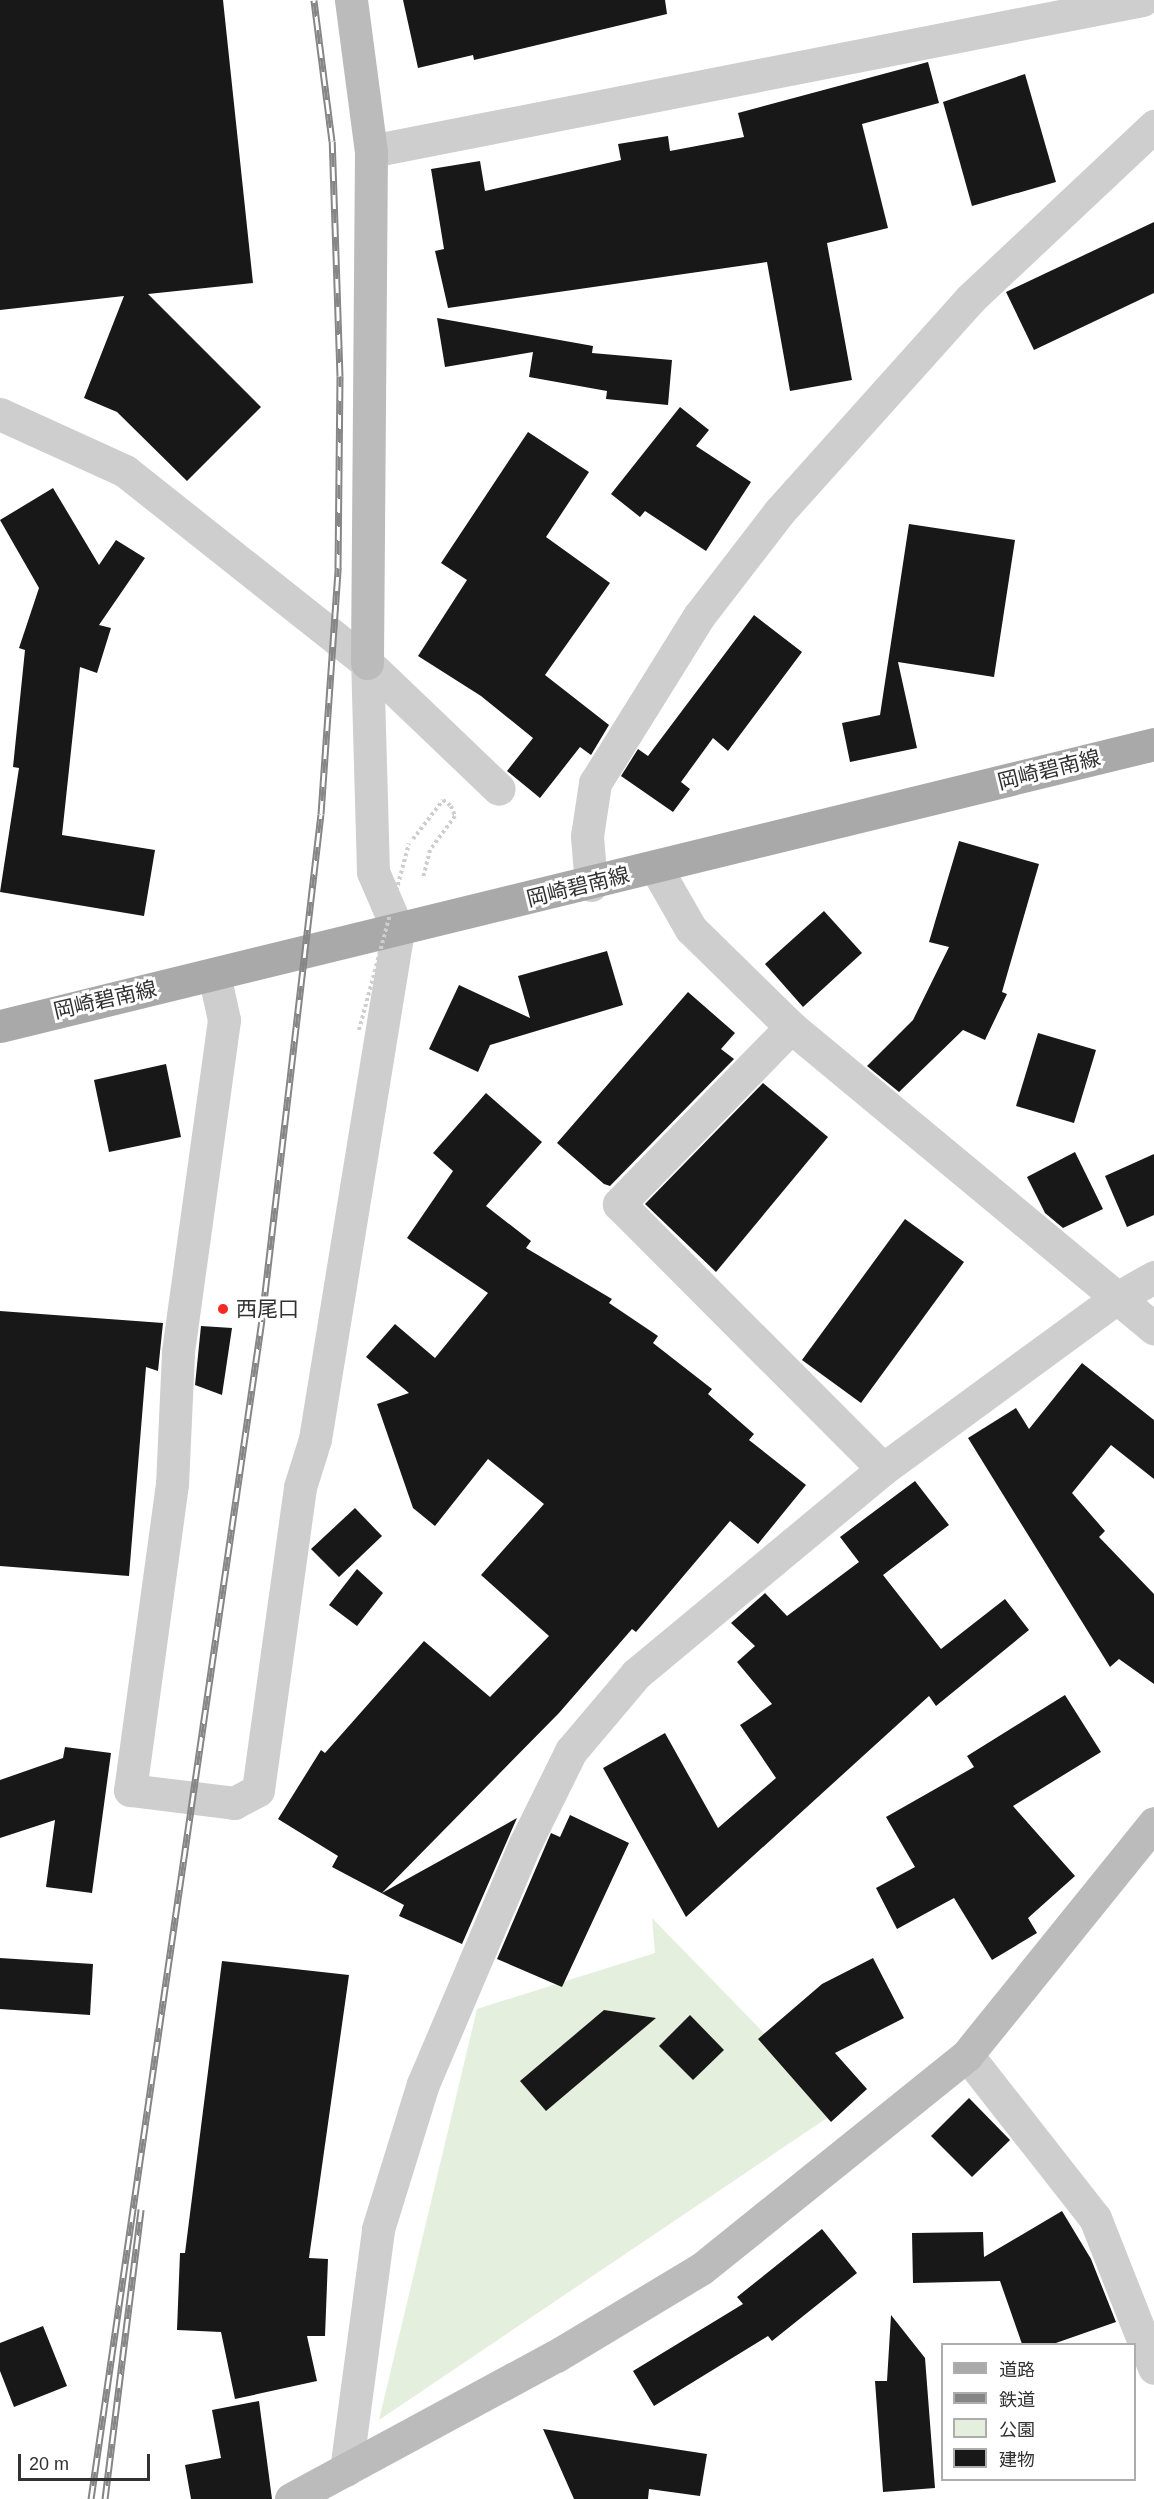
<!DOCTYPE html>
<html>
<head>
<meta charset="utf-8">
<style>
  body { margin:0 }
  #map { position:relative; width:1154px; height:2499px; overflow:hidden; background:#fff; font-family:Arial,"Noto Sans JP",sans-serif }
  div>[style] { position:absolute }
  .green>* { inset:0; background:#e5efde }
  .building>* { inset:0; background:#181818 }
  .path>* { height:4px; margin-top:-2px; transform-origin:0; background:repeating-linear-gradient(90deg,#cecece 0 3px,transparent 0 6px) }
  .street>* { height:33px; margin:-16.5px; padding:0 16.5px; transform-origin:16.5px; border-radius:16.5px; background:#cecece }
  .secondary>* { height:33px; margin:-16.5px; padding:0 16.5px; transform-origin:16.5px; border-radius:16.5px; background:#bbb }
  .primary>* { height:33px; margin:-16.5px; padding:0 16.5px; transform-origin:16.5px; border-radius:16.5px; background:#a9a9a9 }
  .rail>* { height:7px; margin-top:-3.5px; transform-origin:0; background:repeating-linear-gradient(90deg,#fff 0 14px,#868686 0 28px); box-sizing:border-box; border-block:2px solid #868686 }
  .path-bridge>* { height:4px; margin-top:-2px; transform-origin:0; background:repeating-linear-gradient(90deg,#cecece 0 3px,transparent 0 6px) }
  .dots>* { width:16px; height:16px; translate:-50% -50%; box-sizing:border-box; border:3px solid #fff; border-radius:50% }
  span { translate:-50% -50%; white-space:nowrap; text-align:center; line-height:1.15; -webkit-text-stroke:6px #fff; paint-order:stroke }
  .street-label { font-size:21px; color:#313131 }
  .poi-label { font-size:21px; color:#313131 }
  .left { translate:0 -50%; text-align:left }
  .legend { position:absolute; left:941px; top:2343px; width:195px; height:138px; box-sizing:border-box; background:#fff; border:2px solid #adadad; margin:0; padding:8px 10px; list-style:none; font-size:18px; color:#313131 }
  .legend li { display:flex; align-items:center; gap:12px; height:30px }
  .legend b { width:30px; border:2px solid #adadad }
  .scale { position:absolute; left:18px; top:2454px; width:132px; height:27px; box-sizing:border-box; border:3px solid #313131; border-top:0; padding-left:8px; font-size:18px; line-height:21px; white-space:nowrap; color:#313131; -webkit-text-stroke:4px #fff; paint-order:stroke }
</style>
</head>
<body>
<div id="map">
  <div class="green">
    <div style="clip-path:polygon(652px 1918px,765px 2034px,827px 2118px,379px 2420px,477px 2009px,655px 1953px)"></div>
  </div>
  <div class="building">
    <div style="clip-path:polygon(0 0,223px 0,253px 283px,148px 294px,261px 407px,187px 481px,117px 412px,84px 398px,124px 296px,0 310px)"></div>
    <div style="clip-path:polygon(403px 0,665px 0,667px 14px,474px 60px,473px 55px,418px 68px)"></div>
    <div style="clip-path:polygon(928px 62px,939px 103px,862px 124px,888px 228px,827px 243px,852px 380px,790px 391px,767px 262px,448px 308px,435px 251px,444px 249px,431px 169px,480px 161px,485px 191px,621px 160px,618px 144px,668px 136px,670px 151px,744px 137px,738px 113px)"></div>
    <div style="clip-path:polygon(1025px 74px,1056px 182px,972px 206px,943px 102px)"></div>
    <div style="clip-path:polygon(1154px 222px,1154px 293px,1034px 350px,1006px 292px)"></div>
    <div style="clip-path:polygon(437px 318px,593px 346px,592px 353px,672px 360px,668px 405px,606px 399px,607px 391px,529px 377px,533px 352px,445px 367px)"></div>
    <div style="clip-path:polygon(680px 407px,709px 430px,696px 446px,751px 482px,706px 551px,645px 511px,640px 517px,611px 494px)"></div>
    <div style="clip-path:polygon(528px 432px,589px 472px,546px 537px,610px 583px,545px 675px,609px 725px,591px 755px,580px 747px,540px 798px,507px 771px,533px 738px,481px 696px,418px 656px,467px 580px,441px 563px)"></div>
    <div style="clip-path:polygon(53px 488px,99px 565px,116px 540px,145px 558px,99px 625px,111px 628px,97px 673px,80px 667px,62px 835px,155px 850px,144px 916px,0 892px,19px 768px,13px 767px,25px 650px,19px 648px,39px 588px,0 520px)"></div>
    <div style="clip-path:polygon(909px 524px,1015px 540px,994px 677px,898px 662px,917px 748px,850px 762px,842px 723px,880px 715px)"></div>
    <div style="clip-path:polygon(754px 615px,802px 652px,728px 751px,713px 738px,681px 782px,690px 789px,673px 812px,621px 776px,638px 749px,648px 756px)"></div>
    <div style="clip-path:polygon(959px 841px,1039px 864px,1002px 992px,1007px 994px,985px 1040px,963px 1030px,899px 1092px,867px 1066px,913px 1020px,949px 947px,929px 942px)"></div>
    <div style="clip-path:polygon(824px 911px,862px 953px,803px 1007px,765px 964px)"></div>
    <div style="clip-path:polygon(607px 951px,623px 1005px,490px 1045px,478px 1072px,429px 1049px,459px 985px,530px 1018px,518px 976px)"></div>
    <div style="clip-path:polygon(688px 992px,735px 1033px,721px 1049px,734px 1059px,610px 1186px,604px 1184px,557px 1143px)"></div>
    <div style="clip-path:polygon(1038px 1033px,1096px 1050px,1074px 1123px,1016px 1106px)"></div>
    <div style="clip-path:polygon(166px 1064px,181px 1137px,109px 1152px,94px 1080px)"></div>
    <div style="clip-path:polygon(763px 1083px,828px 1137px,716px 1272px,645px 1204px)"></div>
    <div style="clip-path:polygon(486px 1093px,542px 1142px,486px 1206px,531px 1241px,526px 1248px,612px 1299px,609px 1303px,658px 1336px,653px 1343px,712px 1389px,708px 1394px,754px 1434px,749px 1440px,806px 1485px,758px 1544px,730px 1521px,636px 1632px,632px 1629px,559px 1713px,382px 1893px,517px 1818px,462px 1944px,399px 1916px,404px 1905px,332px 1867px,338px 1856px,278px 1819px,321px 1750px,325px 1753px,424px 1641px,490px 1697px,549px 1636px,481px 1575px,544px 1504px,488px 1459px,435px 1526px,413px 1508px,377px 1404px,409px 1393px,366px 1357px,395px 1324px,435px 1358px,488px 1293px,407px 1238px,453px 1171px,433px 1153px)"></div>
    <div style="clip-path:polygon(1075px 1152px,1103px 1209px,1063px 1228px,1045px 1213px,1027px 1177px)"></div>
    <div style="clip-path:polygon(1154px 1154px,1154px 1215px,1127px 1227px,1105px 1176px)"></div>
    <div style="clip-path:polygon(905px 1219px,964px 1262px,861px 1403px,802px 1360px)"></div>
    <div style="clip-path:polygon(0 1311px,163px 1323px,158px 1371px,146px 1367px,129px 1576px,0 1566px)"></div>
    <div style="clip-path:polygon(201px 1326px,232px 1328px,222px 1395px,195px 1385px)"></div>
    <div style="clip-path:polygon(1082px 1363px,1154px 1420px,1154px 1479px,1111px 1445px,1072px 1493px,1105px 1531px,1099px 1537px,1154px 1594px,1154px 1684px,1119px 1659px,1110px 1667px,968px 1438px,1016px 1408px,1029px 1429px)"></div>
    <div style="clip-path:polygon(915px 1481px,949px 1525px,883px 1575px,941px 1649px,1005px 1599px,1029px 1630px,936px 1706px,929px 1696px,686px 1917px,603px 1768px,665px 1733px,718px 1828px,776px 1778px,740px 1725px,772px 1704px,737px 1662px,755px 1646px,731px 1623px,765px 1593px,787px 1616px,859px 1562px,840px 1537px)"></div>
    <div style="clip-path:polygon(355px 1508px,382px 1536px,339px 1577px,311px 1549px)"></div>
    <div style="clip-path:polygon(357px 1569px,383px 1593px,357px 1626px,329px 1605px)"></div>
    <div style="clip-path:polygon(1065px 1695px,1101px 1752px,1013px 1806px,1075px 1876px,1028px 1918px,1037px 1933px,992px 1960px,954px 1898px,897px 1929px,876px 1888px,915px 1867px,886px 1817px,974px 1767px,967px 1756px)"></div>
    <div style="clip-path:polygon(65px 1747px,111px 1753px,92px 1893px,46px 1887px,55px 1820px,0 1838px,0 1780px,63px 1758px)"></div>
    <div style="clip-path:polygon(570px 1815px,629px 1843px,562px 1987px,497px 1959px,551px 1833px,560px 1837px)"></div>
    <div style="clip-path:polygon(0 1958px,93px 1964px,90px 2015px,0 2009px)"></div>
    <div style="clip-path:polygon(873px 1958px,904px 2018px,835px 2053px,867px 2089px,831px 2122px,758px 2039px,822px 1984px)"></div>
    <div style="clip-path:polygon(222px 1961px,349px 1975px,309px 2258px,328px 2259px,325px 2336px,307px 2336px,317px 2381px,235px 2399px,221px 2332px,177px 2330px,180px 2253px,185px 2253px)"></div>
    <div style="clip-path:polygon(604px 2010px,656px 2018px,546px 2111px,520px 2081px)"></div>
    <div style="clip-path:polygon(690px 2015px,724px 2050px,693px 2080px,659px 2046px)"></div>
    <div style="clip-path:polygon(969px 2098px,1010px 2140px,972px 2177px,931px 2136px)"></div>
    <div style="clip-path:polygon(1062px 2211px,1091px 2259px,1116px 2322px,1053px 2344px,1022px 2344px,1000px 2281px,913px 2283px,912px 2233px,983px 2232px,984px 2257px)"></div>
    <div style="clip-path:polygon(822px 2229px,857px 2273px,772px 2341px,768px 2336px,654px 2406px,633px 2371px,743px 2304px,737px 2297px)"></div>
    <div style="clip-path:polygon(891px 2315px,925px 2358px,935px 2488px,883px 2492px,875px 2381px,887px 2381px)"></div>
    <div style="clip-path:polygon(43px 2326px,67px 2386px,14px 2407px,0 2371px,0 2343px)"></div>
    <div style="clip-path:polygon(259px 2401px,272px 2499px,191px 2499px,185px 2465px,221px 2458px,212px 2410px)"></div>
    <div style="clip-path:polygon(543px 2429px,707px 2454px,700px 2496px,649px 2489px,648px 2499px,574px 2499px)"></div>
  </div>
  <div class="path">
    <div style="left:413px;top:839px;width:49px;rotate:-52.4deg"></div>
    <div style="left:443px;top:800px;width:10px;rotate:37deg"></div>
    <div style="left:451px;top:806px;width:11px;rotate:68deg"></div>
    <div style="left:455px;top:816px;width:42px;rotate:126.3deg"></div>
    <div style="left:430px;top:850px;width:29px;rotate:104deg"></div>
  </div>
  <div class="street">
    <div style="left:371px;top:151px;width:786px;rotate:-11.08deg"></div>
    <div style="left:0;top:414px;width:137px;rotate:24.5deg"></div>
    <div style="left:125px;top:471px;width:309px;rotate:38.4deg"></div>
    <div style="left:367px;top:663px;width:182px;rotate:43.7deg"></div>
    <div style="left:656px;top:868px;width:70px;rotate:60.2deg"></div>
    <div style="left:691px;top:929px;width:140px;rotate:44.4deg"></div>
    <div style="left:791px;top:1027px;width:472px;rotate:39.7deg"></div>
    <div style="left:591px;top:885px;width:49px;rotate:-94.7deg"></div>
    <div style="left:587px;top:836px;width:54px;rotate:-81.4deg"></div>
    <div style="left:595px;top:783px;width:197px;rotate:-58.1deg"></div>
    <div style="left:699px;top:616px;width:131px;rotate:-52.4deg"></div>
    <div style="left:779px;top:512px;width:286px;rotate:-48.1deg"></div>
    <div style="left:970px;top:299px;width:253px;rotate:-43.2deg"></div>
    <div style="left:214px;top:974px;width:47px;rotate:77.7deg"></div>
    <div style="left:224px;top:1020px;width:336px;rotate:97.9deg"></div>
    <div style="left:178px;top:1353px;width:131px;rotate:92.6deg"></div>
    <div style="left:172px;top:1484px;width:309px;rotate:97.8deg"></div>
    <div style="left:130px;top:1790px;width:105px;rotate:7.1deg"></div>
    <div style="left:234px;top:1803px;width:27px;rotate:-28deg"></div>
    <div style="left:258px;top:1790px;width:306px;rotate:-82.1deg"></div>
    <div style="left:300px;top:1487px;width:50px;rotate:-72.6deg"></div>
    <div style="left:315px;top:1439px;width:516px;rotate:-80.74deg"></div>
    <div style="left:398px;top:930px;width:63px;rotate:-113.3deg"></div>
    <div style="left:373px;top:872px;width:209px;rotate:-91.6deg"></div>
    <div style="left:791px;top:1027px;width:247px;rotate:134.2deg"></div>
    <div style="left:619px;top:1204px;width:374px;rotate:45.1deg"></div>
    <div style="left:967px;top:2055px;width:207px;rotate:51.9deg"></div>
    <div style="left:1095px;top:2218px;width:161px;rotate:68.5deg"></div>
    <div style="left:346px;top:2470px;width:243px;rotate:-82.4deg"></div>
    <div style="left:378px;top:2229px;width:152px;rotate:-72.8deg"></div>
    <div style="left:423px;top:2084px;width:261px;rotate:-67deg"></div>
    <div style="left:525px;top:1844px;width:104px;rotate:-63.7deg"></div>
    <div style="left:571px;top:1751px;width:101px;rotate:-49.8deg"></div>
    <div style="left:636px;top:1674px;width:321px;rotate:-39.7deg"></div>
    <div style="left:883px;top:1469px;width:290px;rotate:-36.2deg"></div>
    <div style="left:1117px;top:1298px;width:43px;rotate:-29.6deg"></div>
  </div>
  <div class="secondary">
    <div style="left:351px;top:0;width:152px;rotate:82.5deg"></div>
    <div style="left:371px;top:151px;width:512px;rotate:90.45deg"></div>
    <div style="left:291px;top:2499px;width:301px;rotate:-28.4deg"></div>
    <div style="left:556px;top:2356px;width:169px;rotate:-31deg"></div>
    <div style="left:701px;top:2269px;width:341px;rotate:-38.8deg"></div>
    <div style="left:967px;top:2055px;width:298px;rotate:-51.1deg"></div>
  </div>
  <div class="primary">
    <div style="left:0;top:1026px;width:1188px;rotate:-13.73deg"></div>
  </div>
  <div class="rail">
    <div style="left:91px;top:2499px;width:1192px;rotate:-81.75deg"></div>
    <div style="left:262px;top:1319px;width:508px;rotate:-83.34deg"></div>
    <div style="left:321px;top:814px;width:247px;rotate:-86deg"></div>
    <div style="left:338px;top:568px;width:192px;rotate:-89.4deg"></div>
    <div style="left:340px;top:376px;width:235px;rotate:-91.9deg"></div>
    <div style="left:332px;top:141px;width:142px;rotate:-97.3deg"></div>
    <div style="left:105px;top:2499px;width:292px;rotate:-82.9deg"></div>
  </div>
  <div class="path-bridge">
    <div style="left:359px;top:1030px;width:193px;rotate:-75deg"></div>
  </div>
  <div class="dots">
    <div style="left:223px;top:1309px;background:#f62924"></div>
  </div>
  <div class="street-label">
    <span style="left:1049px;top:770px;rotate:-14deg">岡崎碧南線</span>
    <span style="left:578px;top:887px;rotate:-14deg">岡崎碧南線</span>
    <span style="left:105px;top:1000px;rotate:-13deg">岡崎碧南線</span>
  </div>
  <div class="poi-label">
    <span class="left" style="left:236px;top:1309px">西尾口</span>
  </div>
  <ul class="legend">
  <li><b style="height:8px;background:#a9a9a9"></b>道路</li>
  <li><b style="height:8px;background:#868686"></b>鉄道</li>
  <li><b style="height:16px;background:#e5efde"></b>公園</li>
  <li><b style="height:16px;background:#181818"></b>建物</li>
  </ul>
  <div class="scale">20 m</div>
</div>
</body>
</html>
